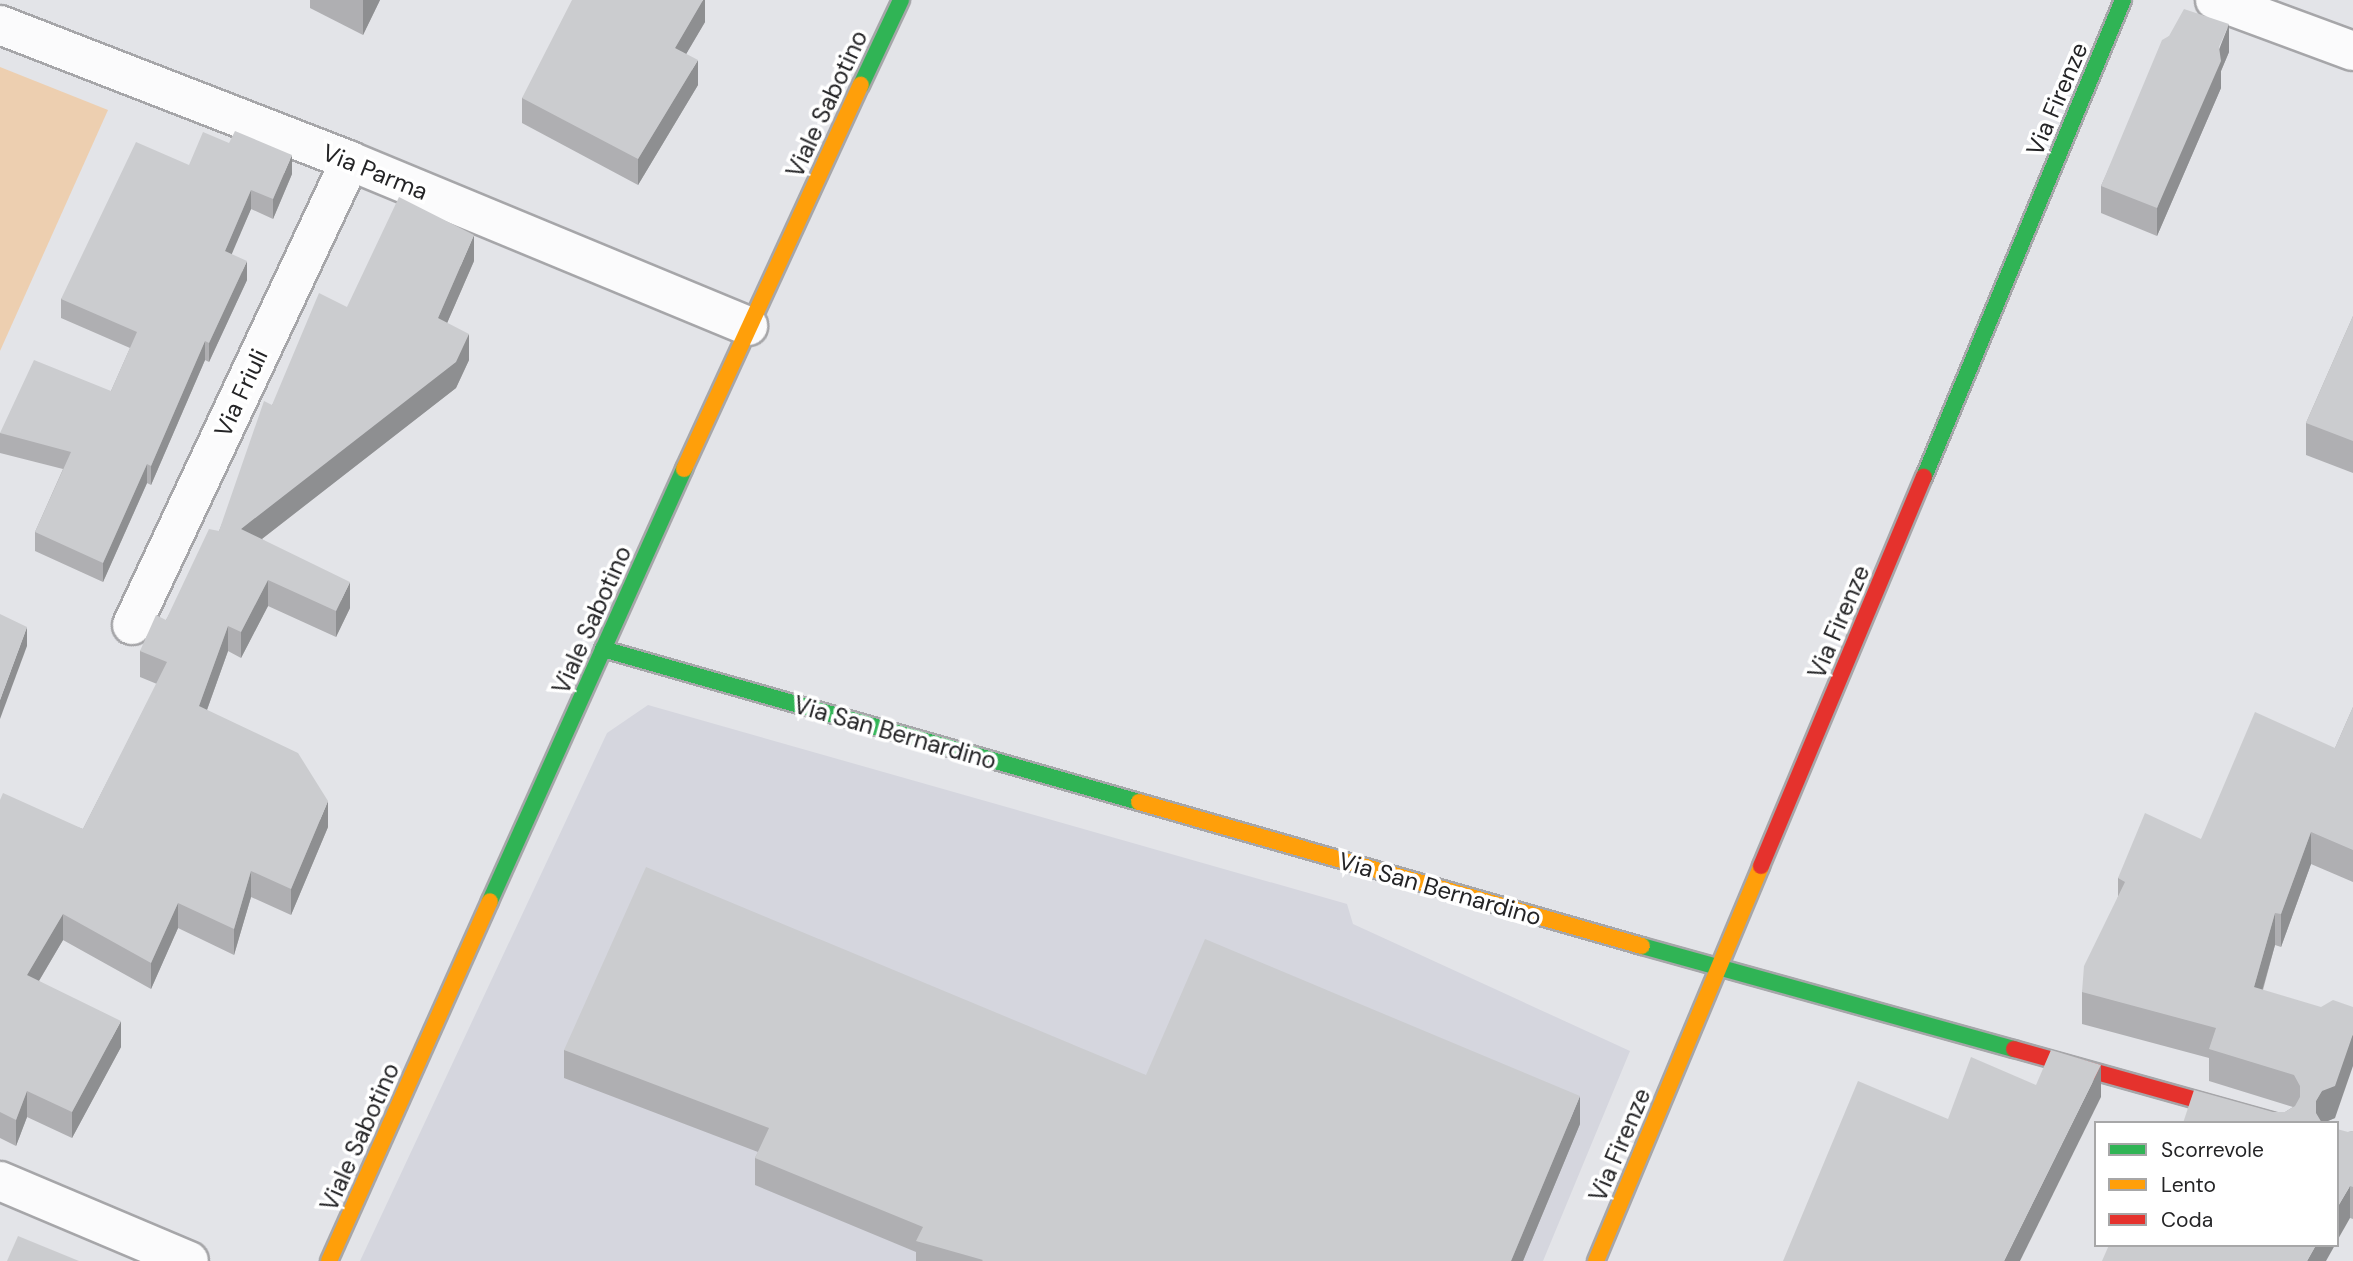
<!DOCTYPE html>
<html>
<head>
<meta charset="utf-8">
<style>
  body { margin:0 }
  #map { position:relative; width:2353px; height:1261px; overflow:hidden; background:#e3e4e8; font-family:"DM Sans",sans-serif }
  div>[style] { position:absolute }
  .built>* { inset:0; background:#d5d6de }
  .green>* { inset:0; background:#edcfb0 }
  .roads { filter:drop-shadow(2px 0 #a6a6a9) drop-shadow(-2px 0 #a6a6a9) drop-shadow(0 2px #a6a6a9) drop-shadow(0 -2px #a6a6a9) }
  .street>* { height:38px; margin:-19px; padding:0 19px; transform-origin:19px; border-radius:19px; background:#fbfbfc }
  .fast>* { height:16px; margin:-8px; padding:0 8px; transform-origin:8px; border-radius:8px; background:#30b455 }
  .slow>* { height:16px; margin:-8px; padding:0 8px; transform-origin:8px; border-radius:8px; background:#ff9f0a }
  .jam>* { height:16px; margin:-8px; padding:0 8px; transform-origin:8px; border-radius:8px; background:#e5322d }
  .wall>* { inset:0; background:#afafb2 }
  .shaded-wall>* { inset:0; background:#8e8f91 }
  .building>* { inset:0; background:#cbcccf }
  span { translate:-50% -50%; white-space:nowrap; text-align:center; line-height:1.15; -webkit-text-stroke:7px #fff; paint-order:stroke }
  .street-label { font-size:24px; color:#242426 }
  .legend { position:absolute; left:2094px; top:1121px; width:245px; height:126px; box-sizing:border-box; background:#fff; border:2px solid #a7a7a8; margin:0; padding:9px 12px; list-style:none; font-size:21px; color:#242426 }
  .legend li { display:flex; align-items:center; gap:14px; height:35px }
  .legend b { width:35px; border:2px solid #a7a7a8 }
</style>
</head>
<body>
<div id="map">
  <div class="built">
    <div style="clip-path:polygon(648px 705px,1347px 904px,1353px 924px,1630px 1051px,1543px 1261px,360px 1261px,607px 733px)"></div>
  </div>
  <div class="green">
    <div style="clip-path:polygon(0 67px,108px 110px,0 351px)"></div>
  </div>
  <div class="roads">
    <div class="street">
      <div style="left:2215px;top:0;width:147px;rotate:20.3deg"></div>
      <div style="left:0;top:25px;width:375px;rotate:21.2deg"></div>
      <div style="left:350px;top:161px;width:431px;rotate:22.5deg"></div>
      <div style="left:132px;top:625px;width:513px;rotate:-64.83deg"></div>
      <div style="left:0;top:1181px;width:205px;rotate:22.9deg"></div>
    </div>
    <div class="fast">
      <div style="left:861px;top:85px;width:94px;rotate:-64.8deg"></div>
      <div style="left:1924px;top:477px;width:517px;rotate:-67.35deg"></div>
      <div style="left:603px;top:649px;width:557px;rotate:15.93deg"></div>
      <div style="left:490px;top:901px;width:474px;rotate:-65.8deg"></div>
      <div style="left:1642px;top:946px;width:386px;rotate:15.5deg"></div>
    </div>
    <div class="slow">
      <div style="left:684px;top:469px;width:423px;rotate:-65.3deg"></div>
      <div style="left:1139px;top:802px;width:523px;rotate:15.98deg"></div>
      <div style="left:329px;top:1261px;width:394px;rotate:-65.9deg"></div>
      <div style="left:1596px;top:1261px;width:428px;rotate:-67.3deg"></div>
    </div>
    <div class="jam">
      <div style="left:1761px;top:866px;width:422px;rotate:-67.3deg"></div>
      <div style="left:2014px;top:1049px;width:275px;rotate:15.6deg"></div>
    </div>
  </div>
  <div class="wall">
    <div style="clip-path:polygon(310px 0,380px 0,363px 35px,310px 8px)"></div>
    <div style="clip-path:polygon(705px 0,705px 22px,686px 54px,698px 85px,638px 185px,522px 123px,522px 98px)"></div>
    <div style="clip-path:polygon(2169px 36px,2229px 52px,2221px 71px,2221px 88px,2157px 236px,2101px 213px,2101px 186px)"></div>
    <div style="clip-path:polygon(189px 165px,292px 174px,273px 219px,251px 209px,231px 254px,247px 280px,209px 362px,205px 360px,151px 485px,147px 483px,103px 582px,35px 551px,35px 532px,63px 469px,0 453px,0 433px,111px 391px,130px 348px,61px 318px,61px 299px)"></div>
    <div style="clip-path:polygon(474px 261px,447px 323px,469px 360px,456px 388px,262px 539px,350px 608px,336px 637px,268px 606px,241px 658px,228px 651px,207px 710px,328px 827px,291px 915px,251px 897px,234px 955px,178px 928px,151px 989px,63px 940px,39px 981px,121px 1047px,72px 1138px,27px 1117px,16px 1146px,0 1138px,0 800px,83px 829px,157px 684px,140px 677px,140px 651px,166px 620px,219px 531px,272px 405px,347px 307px)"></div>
    <div style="clip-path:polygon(2353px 316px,2353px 473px,2306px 455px,2306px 423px)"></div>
    <div style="clip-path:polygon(2353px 707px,2353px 882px,2311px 864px,2281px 947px,2275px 945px,2263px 990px,2335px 1118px,2323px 1123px,2183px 1123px,2273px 1112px,2285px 1112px,2293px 1107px,2209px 1081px,2209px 1058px,2082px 1024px,2082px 992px,2118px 897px,2118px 878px,2201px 839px,2335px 748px)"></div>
    <div style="clip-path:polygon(564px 1050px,1146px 1075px,1580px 1124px,1523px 1261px,916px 1261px,916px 1252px,755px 1185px,755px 1158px,758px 1152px,564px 1078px)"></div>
    <div style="clip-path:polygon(2353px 1131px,2353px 1219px,2350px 1218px,2348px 1132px)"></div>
  </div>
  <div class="shaded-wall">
    <div style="clip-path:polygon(363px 0,380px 0,363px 35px)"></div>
    <div style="clip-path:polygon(703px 0,705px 0,705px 22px,675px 73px,675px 48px)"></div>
    <div style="clip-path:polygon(2229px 24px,2229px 52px,2221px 71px,2221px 88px,2157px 236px,2157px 208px)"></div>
    <div style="clip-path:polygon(698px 60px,698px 85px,638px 185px,638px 159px)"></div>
    <div style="clip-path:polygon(292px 155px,292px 174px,273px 219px,273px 199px)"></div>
    <div style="clip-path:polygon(251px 190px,251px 209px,225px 270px,225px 251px)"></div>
    <div style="clip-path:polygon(474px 235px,474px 261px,438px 344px,438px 318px)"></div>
    <div style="clip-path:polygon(247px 261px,247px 280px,209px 362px,209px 343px)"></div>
    <div style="clip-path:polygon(469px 334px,469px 360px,456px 388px,241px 555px,241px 529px)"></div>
    <div style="clip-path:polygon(205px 341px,205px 360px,151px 485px,151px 466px)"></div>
    <div style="clip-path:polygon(147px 464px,147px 483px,103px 582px,103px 563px)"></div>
    <div style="clip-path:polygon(268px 580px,268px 606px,241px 658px,241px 632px)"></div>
    <div style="clip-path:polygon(350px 582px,350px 608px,336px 637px,336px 611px)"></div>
    <div style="clip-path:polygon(228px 626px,228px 651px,199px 732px,199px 706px)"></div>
    <div style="clip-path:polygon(27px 627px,27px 646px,0 719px,0 700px)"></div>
    <div style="clip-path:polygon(328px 801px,328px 827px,291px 915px,291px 889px)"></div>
    <div style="clip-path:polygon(2311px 832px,2311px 864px,2281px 947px,2281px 914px)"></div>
    <div style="clip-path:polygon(251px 871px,251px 897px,234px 955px,234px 929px)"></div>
    <div style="clip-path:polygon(178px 903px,178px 928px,151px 989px,151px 963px)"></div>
    <div style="clip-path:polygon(2275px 913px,2275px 945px,2254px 1019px,2254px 987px)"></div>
    <div style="clip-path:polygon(63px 914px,63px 940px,27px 1001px,27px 975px)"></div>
    <div style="clip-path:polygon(121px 1021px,121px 1047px,72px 1138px,72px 1112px)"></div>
    <div style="clip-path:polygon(2353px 1034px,2353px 1066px,2335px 1118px,2323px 1123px,2316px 1123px,2316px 1101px)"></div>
    <div style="clip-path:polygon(2101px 1065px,2101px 1097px,2020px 1261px,2004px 1261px)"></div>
    <div style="clip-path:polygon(27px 1091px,27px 1117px,16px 1146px,16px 1120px)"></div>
    <div style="clip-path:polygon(1580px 1096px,1580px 1124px,1523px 1261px,1511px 1261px)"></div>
    <div style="clip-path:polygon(2350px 1186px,2350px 1218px,2337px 1241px,2337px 1208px)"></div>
    <div style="clip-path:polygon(2316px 1245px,2335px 1245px,2326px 1261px,2307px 1261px)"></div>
  </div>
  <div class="building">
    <div style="clip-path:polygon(572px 0,703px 0,675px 48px,698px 60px,638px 159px,522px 98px)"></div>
    <div style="clip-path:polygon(2184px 9px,2229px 24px,2219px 47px,2221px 61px,2157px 208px,2101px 186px,2162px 40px,2169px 36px)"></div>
    <div style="clip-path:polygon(235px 131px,292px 155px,273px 199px,251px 190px,225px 251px,247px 261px,209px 343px,205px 341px,151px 466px,147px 464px,103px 563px,35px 532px,71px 452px,0 433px,34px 360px,111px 391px,137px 332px,61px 299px,136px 142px,189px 165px,203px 132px,229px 143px)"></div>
    <div style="clip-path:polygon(399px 197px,474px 235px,438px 318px,469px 334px,456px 362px,241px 529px,350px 582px,336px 611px,268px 580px,241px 632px,228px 626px,199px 706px,298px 753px,328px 801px,291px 889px,251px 871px,234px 929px,178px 903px,151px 963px,63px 914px,27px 975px,121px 1021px,72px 1112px,27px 1091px,16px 1120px,0 1112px,0 800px,3px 793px,83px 829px,167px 662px,140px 651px,156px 615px,166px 620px,209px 529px,219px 531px,264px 401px,272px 405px,319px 293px,347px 307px)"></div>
    <div style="clip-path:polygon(2353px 316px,2353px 441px,2306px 423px)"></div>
    <div style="clip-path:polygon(0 614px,27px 627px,0 700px)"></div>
    <div style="clip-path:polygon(2353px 707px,2353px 850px,2311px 832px,2281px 914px,2275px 913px,2254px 987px,2321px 1007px,2333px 1000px,2353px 1007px,2353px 1034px,2335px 1086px,2322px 1091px,2316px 1101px,2316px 1113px,2322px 1123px,2183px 1123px,2194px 1090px,2273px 1112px,2285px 1112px,2295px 1106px,2300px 1097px,2300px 1086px,2294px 1075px,2209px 1049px,2216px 1028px,2082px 992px,2084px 966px,2125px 882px,2118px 878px,2145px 813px,2201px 839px,2255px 712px,2335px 748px)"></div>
    <div style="clip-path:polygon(646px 867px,1146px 1075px,1205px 939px,1580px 1096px,1511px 1261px,982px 1261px,983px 1260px,916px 1241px,923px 1227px,755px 1158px,769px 1128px,564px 1050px)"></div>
    <div style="clip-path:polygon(2051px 1050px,2101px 1065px,2004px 1261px,1783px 1261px,1858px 1081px,1948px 1119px,1971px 1057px,2036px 1085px)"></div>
    <div style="clip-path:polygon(2337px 1129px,2348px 1132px,2353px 1131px,2353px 1187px,2350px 1186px,2337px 1208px)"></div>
    <div style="clip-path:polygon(18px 1236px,79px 1261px,7px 1261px)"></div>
    <div style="clip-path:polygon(2109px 1245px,2316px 1245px,2307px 1261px,2102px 1261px)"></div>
  </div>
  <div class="street-label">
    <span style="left:2057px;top:99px;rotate:-67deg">Via Firenze</span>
    <span style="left:827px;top:104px;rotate:-65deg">Viale Sabotino</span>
    <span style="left:375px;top:172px;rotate:22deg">Via Parma</span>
    <span style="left:241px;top:393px;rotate:-65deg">Via Friuli</span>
    <span style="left:592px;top:620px;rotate:-66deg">Viale Sabotino</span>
    <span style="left:1839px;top:622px;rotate:-67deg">Via Firenze</span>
    <span style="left:895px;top:733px;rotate:16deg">Via San Bernardino</span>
    <span style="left:1440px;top:889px;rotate:16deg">Via San Bernardino</span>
    <span style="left:360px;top:1137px;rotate:-66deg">Viale Sabotino</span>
    <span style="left:1620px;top:1145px;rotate:-67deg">Via Firenze</span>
  </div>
  <ul class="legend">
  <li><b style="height:9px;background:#30b455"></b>Scorrevole</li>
  <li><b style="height:9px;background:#ff9f0a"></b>Lento</li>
  <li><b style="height:9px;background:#e5322d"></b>Coda</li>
  </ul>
</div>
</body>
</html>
